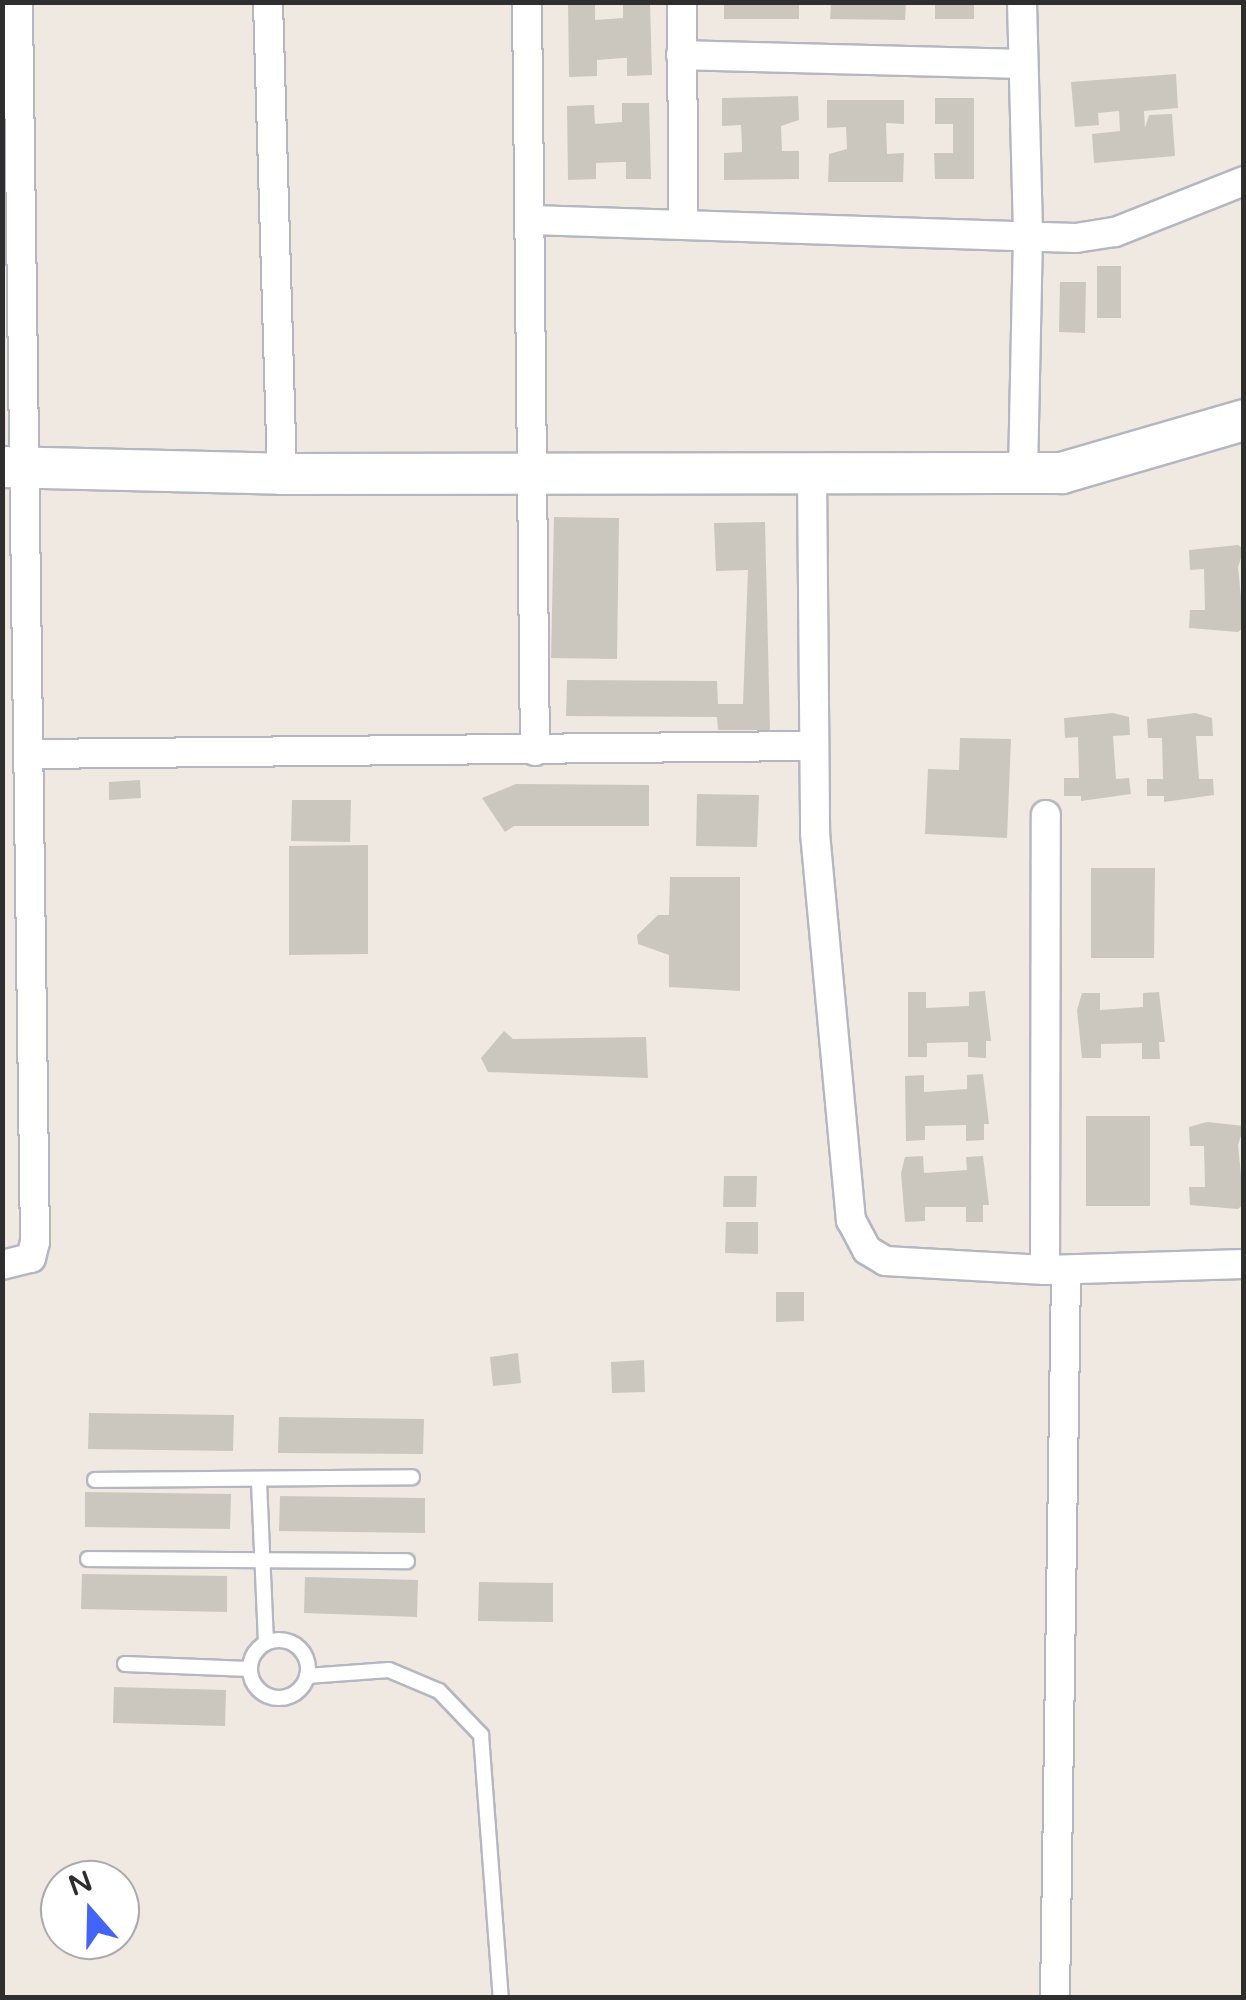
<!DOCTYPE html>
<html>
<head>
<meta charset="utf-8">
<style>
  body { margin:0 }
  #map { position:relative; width:1246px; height:2000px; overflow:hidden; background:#efe9e1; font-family:"Varela Round",sans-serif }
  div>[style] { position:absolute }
  .building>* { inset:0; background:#cbc7bf }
  .roads { filter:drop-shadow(2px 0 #b4b7c1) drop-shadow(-2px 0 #b4b7c1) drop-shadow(0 2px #b4b7c1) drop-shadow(0 -2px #b4b7c1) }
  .lane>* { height:14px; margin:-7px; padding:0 7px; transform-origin:7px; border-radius:7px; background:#fff }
  .lane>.ring { margin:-7px; padding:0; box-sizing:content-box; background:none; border:14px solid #fff; border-radius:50% }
  .street>* { height:28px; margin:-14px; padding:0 14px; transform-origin:14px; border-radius:14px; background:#fff }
  .secondary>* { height:40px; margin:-20px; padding:0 20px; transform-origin:20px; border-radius:20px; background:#fff }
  span { translate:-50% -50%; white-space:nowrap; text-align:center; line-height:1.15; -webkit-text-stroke:10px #fff; paint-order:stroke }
  .frame { position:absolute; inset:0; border:5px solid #2e2e2e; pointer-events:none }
  .north { position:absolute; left:40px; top:1860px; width:100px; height:100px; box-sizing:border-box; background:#fff; border:2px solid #ababab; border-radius:50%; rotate:340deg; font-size:28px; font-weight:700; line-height:40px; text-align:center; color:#2e2e2e }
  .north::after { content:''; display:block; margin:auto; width:35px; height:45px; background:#4264fb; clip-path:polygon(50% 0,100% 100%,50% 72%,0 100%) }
</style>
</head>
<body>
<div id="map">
  <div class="building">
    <div style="clip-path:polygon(568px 2px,595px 2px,595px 20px,623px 18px,623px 2px,650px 2px,652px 75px,627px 76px,627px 58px,622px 58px,597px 60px,597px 76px,569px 77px)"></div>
    <div style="clip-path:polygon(724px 2px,799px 2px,799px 19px,724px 19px)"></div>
    <div style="clip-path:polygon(831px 2px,906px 2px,905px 20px,830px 19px)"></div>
    <div style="clip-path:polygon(935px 2px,974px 2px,974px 19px,935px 19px)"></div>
    <div style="clip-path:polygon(1176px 74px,1178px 108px,1144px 111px,1145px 128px,1149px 115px,1172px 114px,1175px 156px,1094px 163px,1092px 134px,1120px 131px,1119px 111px,1098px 113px,1099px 125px,1075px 127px,1071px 82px)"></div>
    <div style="clip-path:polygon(798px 96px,799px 120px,781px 126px,782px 151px,799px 151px,799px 179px,724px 180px,724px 153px,742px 152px,742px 147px,741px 125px,722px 126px,722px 98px)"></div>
    <div style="clip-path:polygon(935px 98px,974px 98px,974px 179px,935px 179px,934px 153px,953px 153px,953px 124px,935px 124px)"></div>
    <div style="clip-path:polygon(827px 100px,904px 100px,904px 124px,886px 123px,887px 154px,904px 153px,903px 182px,828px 182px,829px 154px,847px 149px,846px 127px,827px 128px)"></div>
    <div style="clip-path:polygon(622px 103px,649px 103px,651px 179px,626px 179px,626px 162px,621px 162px,596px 163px,596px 179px,568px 180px,567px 106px,594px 105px,595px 124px,622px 122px)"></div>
    <div style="clip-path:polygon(1097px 266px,1121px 266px,1121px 318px,1097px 318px)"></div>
    <div style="clip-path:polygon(1060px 282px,1086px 282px,1085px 333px,1059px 332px)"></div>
    <div style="clip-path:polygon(554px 517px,619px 518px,617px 659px,551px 658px)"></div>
    <div style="clip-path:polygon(765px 522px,770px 730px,718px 730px,717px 717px,566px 716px,567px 680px,717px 681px,718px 704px,743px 704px,748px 570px,716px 571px,714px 523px)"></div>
    <div style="clip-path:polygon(1238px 545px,1244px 549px,1238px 567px,1244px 627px,1238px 632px,1189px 628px,1190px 610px,1205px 610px,1204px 569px,1190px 570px,1189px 550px)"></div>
    <div style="clip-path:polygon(1113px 713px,1129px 717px,1130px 735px,1113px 736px,1116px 779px,1129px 778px,1131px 794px,1081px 801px,1081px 796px,1064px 796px,1064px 778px,1079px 778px,1078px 737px,1065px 738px,1064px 718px)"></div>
    <div style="clip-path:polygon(1195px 713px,1212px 718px,1213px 736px,1196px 736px,1199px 779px,1213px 779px,1214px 795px,1164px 802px,1164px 796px,1147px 796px,1147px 779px,1163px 779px,1162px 738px,1148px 738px,1147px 719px)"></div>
    <div style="clip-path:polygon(960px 738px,1011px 739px,1007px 838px,925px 834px,928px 769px,959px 770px)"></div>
    <div style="clip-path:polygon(140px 780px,141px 798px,109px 800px,109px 782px)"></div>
    <div style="clip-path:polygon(516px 784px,649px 785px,649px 826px,514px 826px,505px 832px,482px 798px)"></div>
    <div style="clip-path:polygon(697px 794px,759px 795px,757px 847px,696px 846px)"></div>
    <div style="clip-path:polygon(292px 800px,351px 800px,350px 842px,291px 841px)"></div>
    <div style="clip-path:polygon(368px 845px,368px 954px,289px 955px,289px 846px)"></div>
    <div style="clip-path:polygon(1091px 868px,1155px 868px,1154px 958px,1091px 958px)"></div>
    <div style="clip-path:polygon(670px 877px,740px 877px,740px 991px,669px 987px,669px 955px,638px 944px,637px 935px,658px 915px,669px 915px)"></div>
    <div style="clip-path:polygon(985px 991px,991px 1041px,986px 1041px,986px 1058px,968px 1057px,968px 1042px,927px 1043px,927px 1057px,908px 1057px,908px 992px,926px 992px,926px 1008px,969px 1006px,969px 992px)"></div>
    <div style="clip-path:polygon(1159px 992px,1165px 1042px,1159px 1042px,1160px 1059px,1142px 1059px,1142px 1043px,1101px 1044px,1101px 1058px,1082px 1058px,1077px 1010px,1082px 993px,1100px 993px,1100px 1010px,1143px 1007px,1143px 993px)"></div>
    <div style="clip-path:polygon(504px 1031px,513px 1039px,646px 1037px,648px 1078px,488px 1072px,481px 1058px)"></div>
    <div style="clip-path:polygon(983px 1074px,989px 1124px,984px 1124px,984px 1140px,966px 1141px,966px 1125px,925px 1126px,925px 1140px,906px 1141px,905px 1076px,924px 1075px,924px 1092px,967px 1089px,967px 1075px)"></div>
    <div style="clip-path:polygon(1086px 1116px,1150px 1116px,1150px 1206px,1086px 1206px)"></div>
    <div style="clip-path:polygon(1207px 1122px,1244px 1126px,1238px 1145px,1244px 1204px,1238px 1209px,1190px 1205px,1189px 1187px,1205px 1187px,1204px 1146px,1190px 1146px,1189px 1127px)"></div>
    <div style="clip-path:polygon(923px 1156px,924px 1173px,967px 1170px,966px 1157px,983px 1156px,989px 1205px,983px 1205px,983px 1222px,966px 1222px,966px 1207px,925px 1207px,925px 1221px,905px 1222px,901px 1173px,905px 1157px)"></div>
    <div style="clip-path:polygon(724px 1176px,757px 1176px,756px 1207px,723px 1207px)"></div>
    <div style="clip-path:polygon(726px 1222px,758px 1222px,758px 1254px,725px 1253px)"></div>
    <div style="clip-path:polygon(776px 1292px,804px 1292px,804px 1321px,776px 1322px)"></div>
    <div style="clip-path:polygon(518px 1353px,521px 1383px,493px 1386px,490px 1357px)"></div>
    <div style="clip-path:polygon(644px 1360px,645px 1392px,612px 1393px,611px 1362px)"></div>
    <div style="clip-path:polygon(89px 1413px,234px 1415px,233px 1451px,88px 1449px)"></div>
    <div style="clip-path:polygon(279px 1417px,424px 1419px,423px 1454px,278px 1453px)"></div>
    <div style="clip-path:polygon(85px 1492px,231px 1494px,230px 1529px,85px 1527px)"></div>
    <div style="clip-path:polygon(280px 1496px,425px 1498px,425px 1533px,279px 1531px)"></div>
    <div style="clip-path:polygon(82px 1574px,227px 1576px,227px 1612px,81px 1609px)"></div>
    <div style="clip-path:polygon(305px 1577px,418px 1580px,417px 1617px,304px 1613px)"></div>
    <div style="clip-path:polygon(479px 1582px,553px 1583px,553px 1622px,478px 1621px)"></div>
    <div style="clip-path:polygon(114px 1687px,226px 1690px,225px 1726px,113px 1723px)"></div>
  </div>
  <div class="roads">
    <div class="lane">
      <div style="left:95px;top:1480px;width:317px;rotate:-0.5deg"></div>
      <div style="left:259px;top:1482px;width:160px;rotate:87.5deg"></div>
      <div style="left:88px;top:1559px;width:319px;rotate:0.4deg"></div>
      <div class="ring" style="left:250px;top:1640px;width:44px;height:44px"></div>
      <div style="left:125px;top:1664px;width:124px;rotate:2.3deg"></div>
      <div style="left:307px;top:1676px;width:82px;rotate:-4.2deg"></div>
      <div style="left:389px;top:1670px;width:54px;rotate:22.8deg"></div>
      <div style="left:439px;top:1691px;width:61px;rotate:46.3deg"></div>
      <div style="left:481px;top:1735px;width:264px;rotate:85.7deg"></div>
    </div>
    <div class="street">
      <div style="left:268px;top:2px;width:472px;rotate:88.3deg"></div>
      <div style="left:527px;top:2px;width:749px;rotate:89.39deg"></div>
      <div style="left:682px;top:2px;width:220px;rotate:89.7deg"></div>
      <div style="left:1022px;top:2px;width:232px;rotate:88.5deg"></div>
      <div style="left:1028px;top:234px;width:239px;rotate:91.2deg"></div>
      <div style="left:681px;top:55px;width:339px;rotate:1.5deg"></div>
      <div style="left:532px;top:220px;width:544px;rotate:1.9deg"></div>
      <div style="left:1076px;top:238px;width:39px;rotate:-9deg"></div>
      <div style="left:1115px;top:232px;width:139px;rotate:-21.6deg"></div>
      <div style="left:812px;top:473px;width:360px;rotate:89.5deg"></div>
      <div style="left:815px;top:833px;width:389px;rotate:84.7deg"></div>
      <div style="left:851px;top:1220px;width:34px;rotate:62deg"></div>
      <div style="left:867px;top:1250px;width:21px;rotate:31deg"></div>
      <div style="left:885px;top:1261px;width:160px;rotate:3.2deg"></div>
      <div style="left:1045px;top:1270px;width:199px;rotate:-1.7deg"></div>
      <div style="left:31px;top:754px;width:782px;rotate:-0.59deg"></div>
      <div style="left:2px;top:1265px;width:30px;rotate:-14deg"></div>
      <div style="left:31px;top:1258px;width:16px;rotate:-76deg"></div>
      <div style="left:35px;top:1242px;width:1240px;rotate:-90.79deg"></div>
      <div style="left:1045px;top:1270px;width:455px;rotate:-89.9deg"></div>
      <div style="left:1055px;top:1998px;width:728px;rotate:-89.13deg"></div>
    </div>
    <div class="secondary">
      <div style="left:2px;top:467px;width:280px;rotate:1.4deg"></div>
      <div style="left:282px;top:474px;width:780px;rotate:-0.07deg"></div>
      <div style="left:1062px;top:473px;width:190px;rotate:-16.2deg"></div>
    </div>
  </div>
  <div class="frame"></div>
  <div class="north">N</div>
</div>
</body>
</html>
